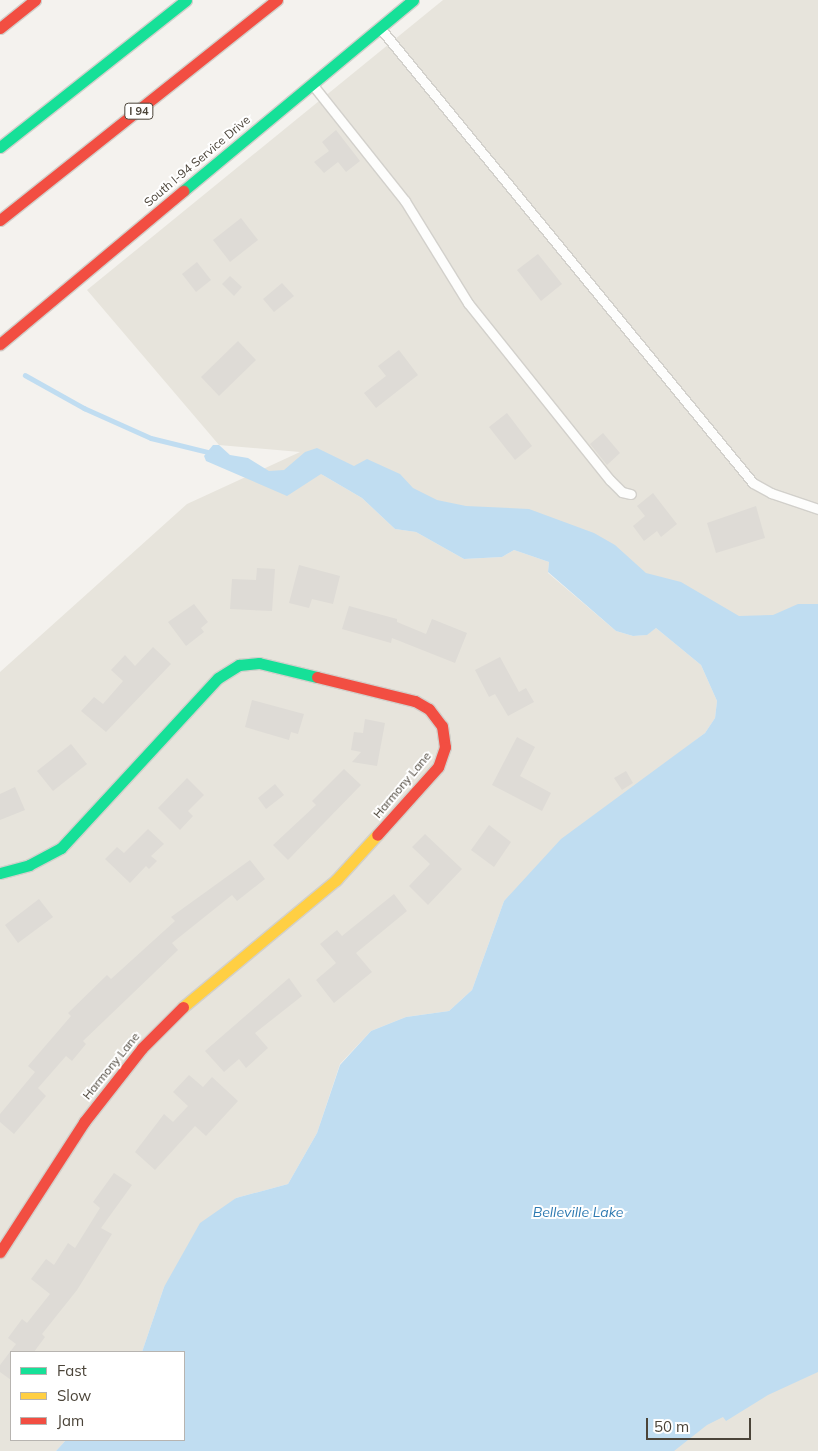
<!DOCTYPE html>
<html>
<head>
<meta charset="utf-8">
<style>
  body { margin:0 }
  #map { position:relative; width:818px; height:1451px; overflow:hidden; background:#f4f2ee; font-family:Mulish,sans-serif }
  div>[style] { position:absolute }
  .residential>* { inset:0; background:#e7e4dc }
  .water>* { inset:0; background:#c0ddf1 }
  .stream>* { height:4.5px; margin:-2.25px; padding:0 2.25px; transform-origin:2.25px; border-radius:2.25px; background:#c0ddf1 }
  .building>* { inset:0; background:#dedbd6 }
  .roads { filter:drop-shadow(1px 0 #d2d0cb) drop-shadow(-1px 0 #d2d0cb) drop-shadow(0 1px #d2d0cb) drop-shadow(0 -1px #d2d0cb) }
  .lane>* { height:9px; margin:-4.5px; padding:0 4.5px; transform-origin:4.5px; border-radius:4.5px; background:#fdfdfc }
  .fast>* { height:11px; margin:-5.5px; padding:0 5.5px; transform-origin:5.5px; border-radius:5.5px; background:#16e098 }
  .slow>* { height:11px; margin:-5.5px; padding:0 5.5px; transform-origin:5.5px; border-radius:5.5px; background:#ffcf43 }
  .jam>* { height:11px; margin:-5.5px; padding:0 5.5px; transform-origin:5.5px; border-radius:5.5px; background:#f24e42 }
  span { translate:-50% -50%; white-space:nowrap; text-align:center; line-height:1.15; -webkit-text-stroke:4px #fff; paint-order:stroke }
  .shield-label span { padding:1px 4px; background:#fff; border:1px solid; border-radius:4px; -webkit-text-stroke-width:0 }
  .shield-label { font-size:11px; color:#4b4439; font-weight:700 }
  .street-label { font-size:12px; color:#4b4439 }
  .water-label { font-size:14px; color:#2e7ab2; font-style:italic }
  .legend { position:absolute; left:10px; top:1351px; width:175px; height:90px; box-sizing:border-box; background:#fff; border:1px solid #b7b4b0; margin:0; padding:6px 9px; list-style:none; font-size:15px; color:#4b4439 }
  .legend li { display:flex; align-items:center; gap:10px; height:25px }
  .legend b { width:25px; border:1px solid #b7b4b0 }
  .scale { position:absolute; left:646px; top:1418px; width:105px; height:22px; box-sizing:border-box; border:2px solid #4b4439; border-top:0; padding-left:6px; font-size:15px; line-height:18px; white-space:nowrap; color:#4b4439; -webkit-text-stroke:4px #fff; paint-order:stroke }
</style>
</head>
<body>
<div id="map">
  <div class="residential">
    <div style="clip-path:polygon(443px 0,818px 0,818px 668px,597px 579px,321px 474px,362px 498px,395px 529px,416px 532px,464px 559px,502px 557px,514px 550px,549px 562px,548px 573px,616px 631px,633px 636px,646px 635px,656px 628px,701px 665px,717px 701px,715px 718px,705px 733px,641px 782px,504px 901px,472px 990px,449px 1011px,406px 1017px,371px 1031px,340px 1064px,317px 1133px,288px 1184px,236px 1198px,164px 1287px,142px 1352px,11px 1352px,11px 1440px,66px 1440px,56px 1451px,0 1451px,0 672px,187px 504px,300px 452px,219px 445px,87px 290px)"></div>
    <div style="clip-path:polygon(818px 1289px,818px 1451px,559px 1451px)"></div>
  </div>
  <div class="water">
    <div style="clip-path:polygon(213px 445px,219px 445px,230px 455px,248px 458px,269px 471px,284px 470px,305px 452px,317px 448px,354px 466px,367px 459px,400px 474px,413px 488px,437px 500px,466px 506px,529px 509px,594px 533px,615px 545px,646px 573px,681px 582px,739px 616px,773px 615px,798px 604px,818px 604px,818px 1372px,768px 1395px,726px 1421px,723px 1417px,707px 1425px,674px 1451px,56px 1451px,66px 1440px,184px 1440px,184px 1352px,142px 1352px,164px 1287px,200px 1223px,236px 1198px,288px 1184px,317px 1133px,340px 1065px,371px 1031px,406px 1017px,449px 1011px,472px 990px,504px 901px,561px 839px,705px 733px,715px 718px,717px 701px,701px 665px,656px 628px,647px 635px,633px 636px,616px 631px,548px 572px,549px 562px,514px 550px,502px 557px,464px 559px,416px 532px,395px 529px,362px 498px,321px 474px,287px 496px,206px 461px,204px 456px)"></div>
  </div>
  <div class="stream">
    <div style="left:25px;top:375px;width:68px;rotate:29.2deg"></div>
    <div style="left:84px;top:408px;width:73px;rotate:24.1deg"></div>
    <div style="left:151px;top:438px;width:63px;rotate:13.8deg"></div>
  </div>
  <div class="building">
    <div style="clip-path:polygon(336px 130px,360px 161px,346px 172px,338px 162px,324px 173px,314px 162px,329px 151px,322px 142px)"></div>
    <div style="clip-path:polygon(241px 218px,258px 240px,230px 262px,213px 240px)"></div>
    <div style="clip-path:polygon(538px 254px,562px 284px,541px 301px,517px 270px)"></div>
    <div style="clip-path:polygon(197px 262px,211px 280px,196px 292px,182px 274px)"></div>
    <div style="clip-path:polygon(230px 276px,242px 287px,234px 296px,222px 284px)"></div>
    <div style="clip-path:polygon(282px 283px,294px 296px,274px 312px,263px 299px)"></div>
    <div style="clip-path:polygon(238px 341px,256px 360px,219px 396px,201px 377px)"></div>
    <div style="clip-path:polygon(399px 350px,418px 375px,376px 408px,364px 393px,386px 376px,378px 366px)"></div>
    <div style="clip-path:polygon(507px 413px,532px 446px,515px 460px,489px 427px)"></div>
    <div style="clip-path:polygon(603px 433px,620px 453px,607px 465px,590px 444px)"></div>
    <div style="clip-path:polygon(653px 493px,677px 524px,661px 537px,657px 531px,644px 541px,633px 526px,645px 516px,637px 506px)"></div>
    <div style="clip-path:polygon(756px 506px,765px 538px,716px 553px,707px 523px)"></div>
    <div style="clip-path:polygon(299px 565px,340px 576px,333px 604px,312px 599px,309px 608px,289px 603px)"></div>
    <div style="clip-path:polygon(257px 568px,275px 569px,272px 611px,230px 609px,232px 579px,256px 580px)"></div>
    <div style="clip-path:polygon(194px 604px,208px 622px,201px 628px,204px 632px,186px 646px,168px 622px)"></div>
    <div style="clip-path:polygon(349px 606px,397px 619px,397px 622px,426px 634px,432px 619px,467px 633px,455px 663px,392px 638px,391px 643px,342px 629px)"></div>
    <div style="clip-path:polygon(153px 647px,171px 664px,106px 732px,81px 711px,94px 697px,103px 704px,123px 681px,111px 670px,125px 655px,135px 666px)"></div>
    <div style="clip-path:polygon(500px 657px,519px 692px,526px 688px,534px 702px,508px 716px,495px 694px,489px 697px,475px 670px)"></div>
    <div style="clip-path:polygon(252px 700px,304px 714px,298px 734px,291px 732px,289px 740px,245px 727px)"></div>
    <div style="clip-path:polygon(365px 719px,385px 723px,377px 766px,352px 762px,361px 752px,351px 750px,354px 732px,363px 733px)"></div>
    <div style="clip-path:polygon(517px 737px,535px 747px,520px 776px,551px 793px,542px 811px,492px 785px)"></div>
    <div style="clip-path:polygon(71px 744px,87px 764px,53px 791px,37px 771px)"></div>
    <div style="clip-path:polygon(344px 769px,361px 785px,288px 860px,273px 845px,316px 805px,312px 801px)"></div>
    <div style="clip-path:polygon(626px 771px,633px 783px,622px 790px,614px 778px)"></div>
    <div style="clip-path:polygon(187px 778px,204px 795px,188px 811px,193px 816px,180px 830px,158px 808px)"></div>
    <div style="clip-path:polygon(275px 784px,284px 795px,266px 809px,258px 798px)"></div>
    <div style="clip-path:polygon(15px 787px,25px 810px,0 820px,0 794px)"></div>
    <div style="clip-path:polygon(489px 825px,511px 842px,494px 867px,471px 850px)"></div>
    <div style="clip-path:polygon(148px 829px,164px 844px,151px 856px,157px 861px,149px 869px,146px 866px,130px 883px,105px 859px,117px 847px,124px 853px)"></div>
    <div style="clip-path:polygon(425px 834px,462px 869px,428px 905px,409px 886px,430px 864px,412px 847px)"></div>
    <div style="clip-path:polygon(250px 860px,265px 879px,237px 901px,232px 895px,172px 943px,178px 950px,83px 1041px,86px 1044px,72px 1061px,66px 1056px,38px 1088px,46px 1096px,14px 1134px,0 1122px,0 1114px,35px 1072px,28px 1066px,71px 1016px,68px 1013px,107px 975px,111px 979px,175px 921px,171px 917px)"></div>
    <div style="clip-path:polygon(394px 894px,407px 911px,356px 953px,372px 972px,334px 1003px,316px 980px,336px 963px,320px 944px,337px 930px,342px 936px)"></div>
    <div style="clip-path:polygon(39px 899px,53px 917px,18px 943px,5px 925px)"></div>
    <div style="clip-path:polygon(289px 978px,302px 996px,255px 1033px,268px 1048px,246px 1068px,239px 1059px,224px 1072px,205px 1051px)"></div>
    <div style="clip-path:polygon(189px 1075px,203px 1087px,212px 1077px,238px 1101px,206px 1136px,195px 1126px,155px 1170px,135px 1152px,164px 1114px,173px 1122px,188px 1106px,173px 1092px)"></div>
    <div style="clip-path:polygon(114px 1173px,132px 1185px,101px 1228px,112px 1234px,77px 1290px,42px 1334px,45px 1337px,34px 1352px,11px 1352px,11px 1380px,0 1372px,0 1365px,16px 1344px,8px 1338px,22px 1319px,27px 1323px,50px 1294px,31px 1279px,46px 1259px,54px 1265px,68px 1243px,75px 1248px,100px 1208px,93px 1202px)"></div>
  </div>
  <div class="roads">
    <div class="lane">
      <div style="left:380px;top:28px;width:588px;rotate:50.66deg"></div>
      <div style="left:753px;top:483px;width:21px;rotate:29deg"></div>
      <div style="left:771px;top:493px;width:50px;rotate:18.8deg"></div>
      <div style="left:312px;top:84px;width:149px;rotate:51.5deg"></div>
      <div style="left:405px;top:201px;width:120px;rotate:58.3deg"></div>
      <div style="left:468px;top:303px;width:227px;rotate:51.3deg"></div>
      <div style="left:610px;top:480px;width:17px;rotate:45deg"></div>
      <div style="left:622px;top:492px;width:9px;rotate:13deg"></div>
    </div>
    <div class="fast">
      <div style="left:0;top:147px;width:237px;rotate:-38.3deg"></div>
      <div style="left:183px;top:191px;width:299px;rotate:-39.7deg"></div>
      <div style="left:0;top:873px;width:30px;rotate:-15deg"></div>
      <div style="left:29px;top:865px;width:36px;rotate:-28deg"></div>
      <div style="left:61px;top:848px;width:231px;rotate:-47.3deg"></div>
      <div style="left:218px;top:678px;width:25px;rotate:-32deg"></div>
      <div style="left:239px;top:665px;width:20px;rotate:-6deg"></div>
      <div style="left:259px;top:663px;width:60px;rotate:13.6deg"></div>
    </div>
    <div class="slow">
      <div style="left:183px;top:1007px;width:199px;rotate:-39.7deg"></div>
      <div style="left:336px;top:880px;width:61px;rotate:-47.7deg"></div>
    </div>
    <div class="jam">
      <div style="left:0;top:28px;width:45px;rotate:-38.7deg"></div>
      <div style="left:0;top:220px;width:354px;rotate:-38.5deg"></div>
      <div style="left:0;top:344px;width:239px;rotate:-39.9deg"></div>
      <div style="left:317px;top:677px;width:101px;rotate:13.8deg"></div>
      <div style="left:415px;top:701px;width:16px;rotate:30deg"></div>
      <div style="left:429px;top:709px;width:21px;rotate:53deg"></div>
      <div style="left:442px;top:726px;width:21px;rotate:82deg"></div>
      <div style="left:445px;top:747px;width:21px;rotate:109deg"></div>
      <div style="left:438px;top:767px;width:91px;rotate:131.9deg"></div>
      <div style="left:0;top:1252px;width:155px;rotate:-57.1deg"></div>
      <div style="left:84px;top:1122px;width:94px;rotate:-51.9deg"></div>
      <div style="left:142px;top:1048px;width:58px;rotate:-45deg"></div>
    </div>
  </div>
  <div class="shield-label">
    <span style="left:139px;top:111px">I 94</span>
  </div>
  <div class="street-label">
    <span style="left:197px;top:161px;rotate:-40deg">South I-94 Service Drive</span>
    <span style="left:402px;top:785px;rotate:-50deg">Harmony Lane</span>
    <span style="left:111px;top:1066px;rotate:-51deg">Harmony Lane</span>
  </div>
  <div class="water-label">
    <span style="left:578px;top:1212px">Belleville Lake</span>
  </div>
  <ul class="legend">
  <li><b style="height:6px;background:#16e098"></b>Fast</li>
  <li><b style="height:6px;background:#ffcf43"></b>Slow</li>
  <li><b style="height:6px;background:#f24e42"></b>Jam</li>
  </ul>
  <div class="scale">50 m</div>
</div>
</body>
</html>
